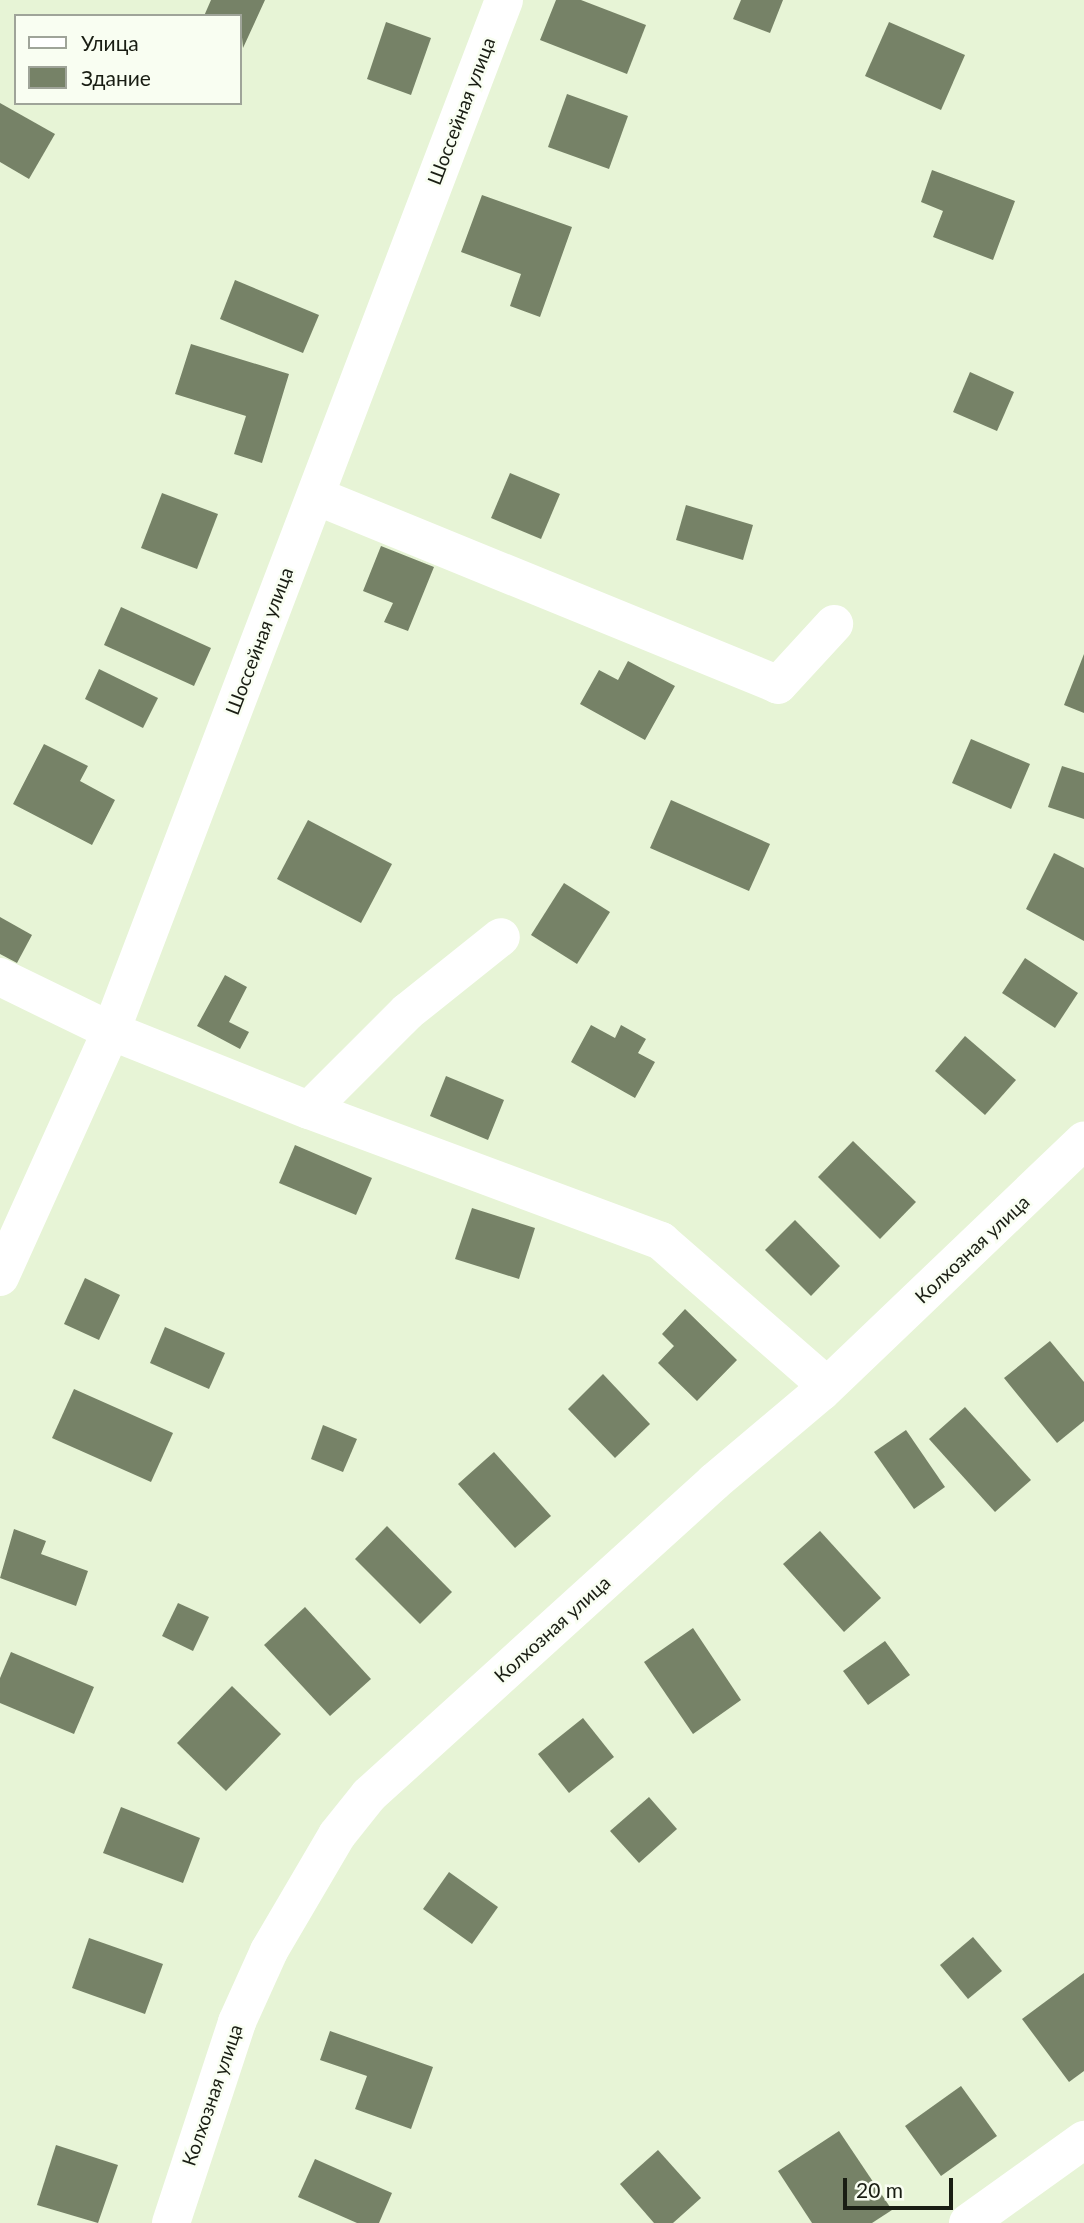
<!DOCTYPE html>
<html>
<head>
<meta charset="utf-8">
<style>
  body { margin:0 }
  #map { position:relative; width:1084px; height:2223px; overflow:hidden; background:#e7f4d6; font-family:Lato,sans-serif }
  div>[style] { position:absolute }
  .building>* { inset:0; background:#768267 }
  .minor>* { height:38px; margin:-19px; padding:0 19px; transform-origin:19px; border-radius:19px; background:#fff }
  span { translate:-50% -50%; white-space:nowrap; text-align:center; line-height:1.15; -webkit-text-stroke:5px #f9fef2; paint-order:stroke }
  .street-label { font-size:19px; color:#191d13 }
  .legend { position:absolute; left:14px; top:14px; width:228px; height:91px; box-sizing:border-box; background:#f9fef2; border:2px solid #9fa499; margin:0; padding:9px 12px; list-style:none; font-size:21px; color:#191d13 }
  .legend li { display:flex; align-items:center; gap:14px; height:35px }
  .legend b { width:35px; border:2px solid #9fa499 }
  .scale { position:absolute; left:843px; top:2178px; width:110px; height:32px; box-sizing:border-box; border:4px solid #191d13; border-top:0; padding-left:9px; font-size:21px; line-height:24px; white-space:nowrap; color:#191d13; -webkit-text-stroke:5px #f9fef2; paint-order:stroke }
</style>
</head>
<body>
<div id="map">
  <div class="building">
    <div style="clip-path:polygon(211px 0,265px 0,243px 48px,240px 16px,204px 16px)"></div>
    <div style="clip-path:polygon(556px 0,581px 0,646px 25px,627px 74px,540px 40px)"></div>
    <div style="clip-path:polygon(741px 0,783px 0,770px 33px,733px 19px)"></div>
    <div style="clip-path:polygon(386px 22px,431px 38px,411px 95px,367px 79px)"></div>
    <div style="clip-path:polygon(889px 22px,965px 55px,941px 110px,865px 76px)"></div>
    <div style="clip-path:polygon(567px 94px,628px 116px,609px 169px,548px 147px)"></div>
    <div style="clip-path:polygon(0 103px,55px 134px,29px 179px,0 162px)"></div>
    <div style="clip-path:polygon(932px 170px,1015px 201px,993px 260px,933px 237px,943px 211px,921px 202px)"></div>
    <div style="clip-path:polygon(482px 195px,572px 227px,540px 317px,510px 306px,521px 274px,461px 252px)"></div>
    <div style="clip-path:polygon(235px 280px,319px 315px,303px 353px,220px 319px)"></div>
    <div style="clip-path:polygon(191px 344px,289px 374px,262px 463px,234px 454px,246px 416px,175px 394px)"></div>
    <div style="clip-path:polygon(970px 372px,1014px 392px,997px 431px,953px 412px)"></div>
    <div style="clip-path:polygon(510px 473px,560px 494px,541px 539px,491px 518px)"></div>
    <div style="clip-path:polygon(162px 493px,218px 514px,197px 569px,141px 548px)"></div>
    <div style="clip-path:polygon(686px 505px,753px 525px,743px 560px,676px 540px)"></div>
    <div style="clip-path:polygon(381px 546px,434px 567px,408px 631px,384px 622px,393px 603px,363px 591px)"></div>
    <div style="clip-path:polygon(121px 607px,211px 648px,194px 686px,104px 645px)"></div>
    <div style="clip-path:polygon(1084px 654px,1084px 713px,1064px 705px)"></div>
    <div style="clip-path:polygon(628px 661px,675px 686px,645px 740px,580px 704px,599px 670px,618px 680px)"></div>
    <div style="clip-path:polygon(99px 669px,158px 698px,143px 728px,85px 699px)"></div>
    <div style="clip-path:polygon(971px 739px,1030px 764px,1011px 809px,952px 783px)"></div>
    <div style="clip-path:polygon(44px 744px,88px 766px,80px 781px,115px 800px,92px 845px,13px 804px)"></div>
    <div style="clip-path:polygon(1062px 766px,1084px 773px,1084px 819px,1048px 807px)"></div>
    <div style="clip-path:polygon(671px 800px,770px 844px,749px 891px,650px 848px)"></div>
    <div style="clip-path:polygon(308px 820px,392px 864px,361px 923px,277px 879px)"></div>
    <div style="clip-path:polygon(1054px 853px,1084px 868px,1084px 941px,1026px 909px)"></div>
    <div style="clip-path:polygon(564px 883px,610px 912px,577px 964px,531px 935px)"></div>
    <div style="clip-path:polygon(0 917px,32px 935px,17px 963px,0 954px)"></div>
    <div style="clip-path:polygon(1025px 958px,1078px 993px,1055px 1028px,1002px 993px)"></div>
    <div style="clip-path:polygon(225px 975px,247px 987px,229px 1022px,249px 1032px,240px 1049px,197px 1026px)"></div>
    <div style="clip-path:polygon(591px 1025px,615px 1038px,621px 1025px,646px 1039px,638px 1053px,655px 1062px,635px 1098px,571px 1062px)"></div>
    <div style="clip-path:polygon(965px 1036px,1016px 1080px,985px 1115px,935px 1071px)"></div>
    <div style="clip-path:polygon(446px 1076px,504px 1100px,488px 1140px,430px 1116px)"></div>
    <div style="clip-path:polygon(853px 1141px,916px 1202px,880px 1239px,818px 1177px)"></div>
    <div style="clip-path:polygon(295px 1145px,372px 1178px,356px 1215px,279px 1183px)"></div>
    <div style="clip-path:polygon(472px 1208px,535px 1228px,519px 1279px,455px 1259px)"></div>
    <div style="clip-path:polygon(795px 1220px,840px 1266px,811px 1296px,765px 1250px)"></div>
    <div style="clip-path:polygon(85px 1278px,120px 1295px,99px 1340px,64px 1324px)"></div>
    <div style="clip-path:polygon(685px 1309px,737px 1360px,697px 1401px,658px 1363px,674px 1346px,662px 1334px)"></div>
    <div style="clip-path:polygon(165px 1327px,225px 1353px,209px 1389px,150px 1363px)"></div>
    <div style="clip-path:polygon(1050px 1341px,1084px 1382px,1084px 1421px,1057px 1443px,1004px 1378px)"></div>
    <div style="clip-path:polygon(603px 1374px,650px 1424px,615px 1458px,568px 1409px)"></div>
    <div style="clip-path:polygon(74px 1389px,173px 1433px,151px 1482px,52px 1438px)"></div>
    <div style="clip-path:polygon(965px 1407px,1031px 1480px,995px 1512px,929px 1439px)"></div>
    <div style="clip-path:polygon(323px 1425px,357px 1439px,343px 1472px,311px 1459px)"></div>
    <div style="clip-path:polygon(906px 1430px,945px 1487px,914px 1509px,874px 1452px)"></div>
    <div style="clip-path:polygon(494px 1452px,551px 1516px,515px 1548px,458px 1484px)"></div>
    <div style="clip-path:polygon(387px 1526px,452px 1592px,420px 1624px,355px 1559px)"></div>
    <div style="clip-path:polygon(14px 1529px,46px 1541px,41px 1554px,88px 1571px,76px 1606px,0 1578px)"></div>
    <div style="clip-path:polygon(820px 1531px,881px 1598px,844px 1632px,783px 1564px)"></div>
    <div style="clip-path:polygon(178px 1603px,209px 1617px,193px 1651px,162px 1636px)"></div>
    <div style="clip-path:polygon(305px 1607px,371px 1679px,330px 1716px,264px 1645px)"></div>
    <div style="clip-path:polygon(693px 1628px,741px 1700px,693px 1734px,644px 1662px)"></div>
    <div style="clip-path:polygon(885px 1641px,910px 1675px,868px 1705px,843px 1671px)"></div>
    <div style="clip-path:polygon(11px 1652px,94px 1687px,74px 1734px,0 1703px,0 1678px)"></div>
    <div style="clip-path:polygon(232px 1686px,281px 1734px,226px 1791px,177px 1743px)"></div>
    <div style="clip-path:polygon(583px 1718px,614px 1757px,569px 1793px,538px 1754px)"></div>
    <div style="clip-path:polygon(649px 1797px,677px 1829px,639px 1863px,610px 1831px)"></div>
    <div style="clip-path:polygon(121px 1807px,200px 1838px,183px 1883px,103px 1853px)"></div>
    <div style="clip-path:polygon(449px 1872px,498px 1907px,472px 1944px,423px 1909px)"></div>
    <div style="clip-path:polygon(973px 1937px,1002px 1971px,968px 1999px,940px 1965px)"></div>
    <div style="clip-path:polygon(89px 1938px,163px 1964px,145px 2014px,72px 1988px)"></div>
    <div style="clip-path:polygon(1084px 1973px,1084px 2071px,1069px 2082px,1022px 2019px)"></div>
    <div style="clip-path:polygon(330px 2031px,433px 2067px,411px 2129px,355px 2109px,367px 2076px,320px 2060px)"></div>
    <div style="clip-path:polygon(961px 2086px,997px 2136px,941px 2176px,905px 2126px)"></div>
    <div style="clip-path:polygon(839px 2131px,892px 2210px,872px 2223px,812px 2223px,778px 2171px)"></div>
    <div style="clip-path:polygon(56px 2145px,118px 2165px,98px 2223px,37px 2205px)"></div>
    <div style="clip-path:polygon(658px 2150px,701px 2198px,673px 2223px,654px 2223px,620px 2184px)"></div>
    <div style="clip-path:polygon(315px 2159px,392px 2193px,379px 2223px,357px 2223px,298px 2197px)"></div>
  </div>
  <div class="minor">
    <div style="left:316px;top:496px;width:499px;rotate:22.2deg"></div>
    <div style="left:778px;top:685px;width:83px;rotate:-47.4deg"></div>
    <div style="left:0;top:977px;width:123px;rotate:25.9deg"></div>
    <div style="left:111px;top:1031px;width:213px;rotate:21.8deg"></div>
    <div style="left:309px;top:1110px;width:376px;rotate:20.4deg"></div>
    <div style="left:661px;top:1241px;width:220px;rotate:41.1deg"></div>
    <div style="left:309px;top:1110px;width:139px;rotate:-45deg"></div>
    <div style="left:407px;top:1012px;width:120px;rotate:-38.6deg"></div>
    <div style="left:0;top:1277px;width:270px;rotate:-65.7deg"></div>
    <div style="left:111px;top:1031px;width:1103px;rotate:-69.13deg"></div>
    <div style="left:171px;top:2223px;width:212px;rotate:-71.8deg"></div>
    <div style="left:237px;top:2022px;width:78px;rotate:-65.7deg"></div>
    <div style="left:269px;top:1951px;width:134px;rotate:-59.6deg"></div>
    <div style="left:337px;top:1835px;width:51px;rotate:-51.3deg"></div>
    <div style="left:369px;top:1795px;width:466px;rotate:-42.2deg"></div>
    <div style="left:714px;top:1482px;width:140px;rotate:-40.1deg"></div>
    <div style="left:821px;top:1392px;width:364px;rotate:-43.7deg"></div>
    <div style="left:968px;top:2223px;width:143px;rotate:-35.6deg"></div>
  </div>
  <div class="street-label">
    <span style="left:461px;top:111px;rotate:-69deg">Шоссейная улица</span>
    <span style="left:259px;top:641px;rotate:-69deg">Шоссейная улица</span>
    <span style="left:972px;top:1249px;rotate:-43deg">Колхозная улица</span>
    <span style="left:552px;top:1629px;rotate:-42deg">Колхозная улица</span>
    <span style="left:212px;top:2095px;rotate:-71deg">Колхозная улица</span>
  </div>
  <ul class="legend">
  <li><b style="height:9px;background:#fff"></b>Улица</li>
  <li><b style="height:19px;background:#768267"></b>Здание</li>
  </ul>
  <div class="scale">20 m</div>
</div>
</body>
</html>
